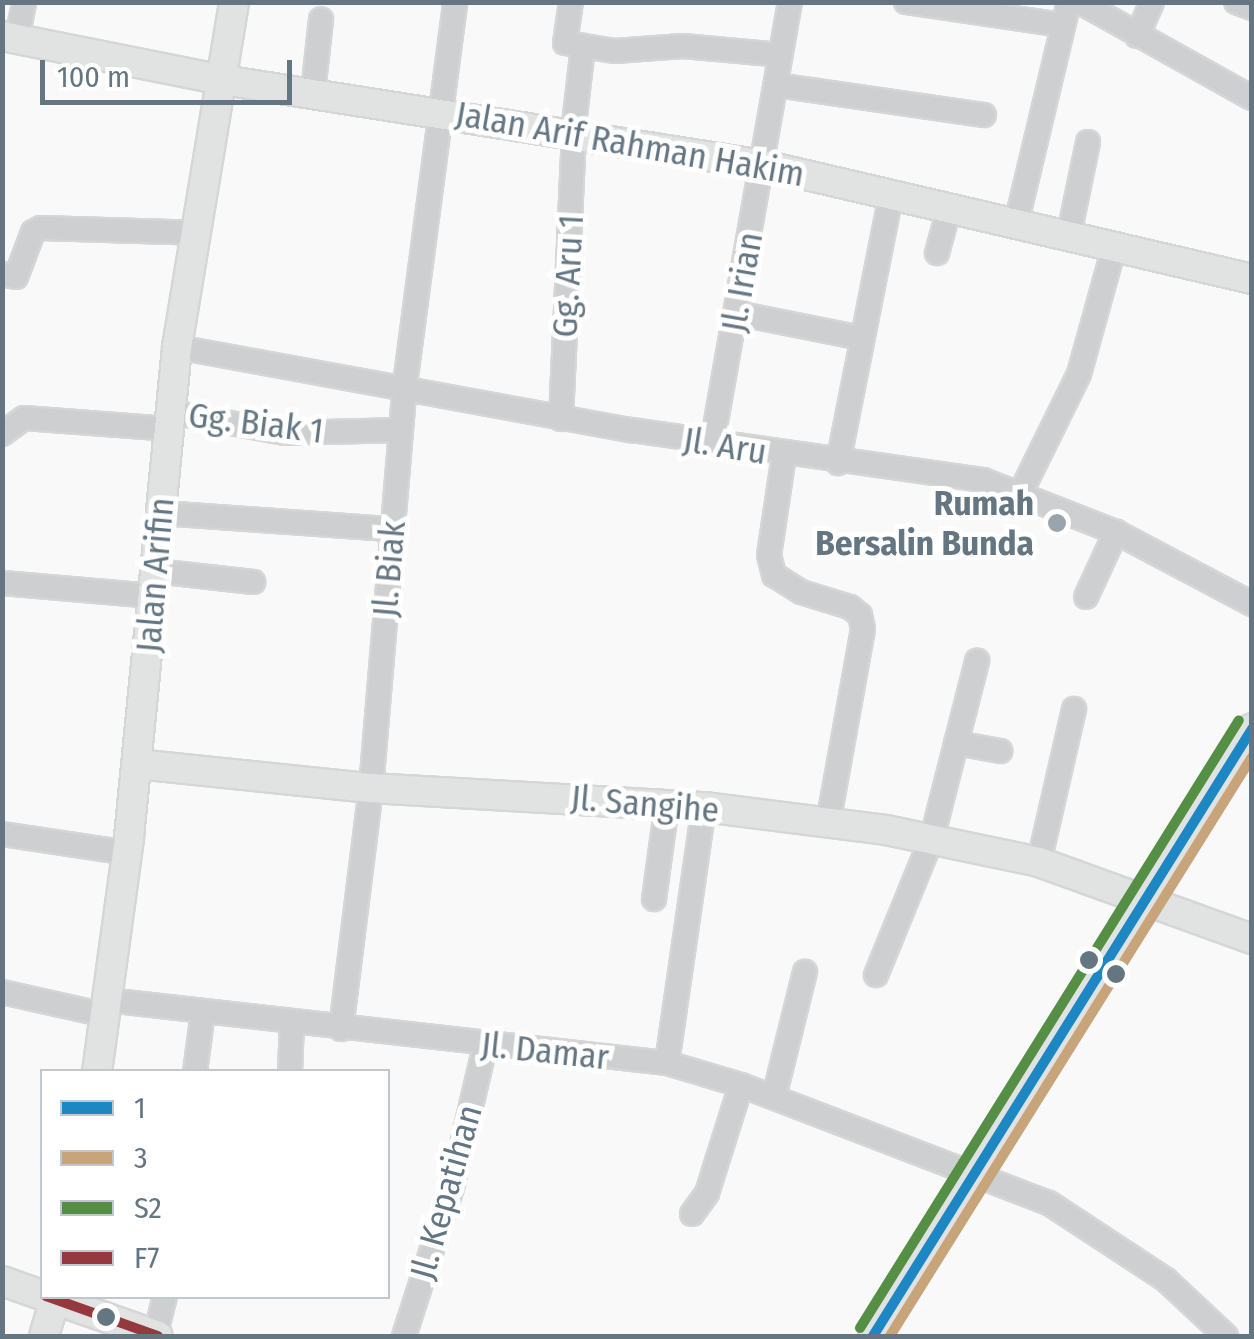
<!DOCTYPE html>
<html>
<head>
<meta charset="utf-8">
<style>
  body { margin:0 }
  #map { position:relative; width:1254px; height:1339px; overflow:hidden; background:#f9f9f9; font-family:"Fira Sans Condensed",sans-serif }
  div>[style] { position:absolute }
  .roads { filter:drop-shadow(2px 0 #d5d6d7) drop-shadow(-2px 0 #d5d6d7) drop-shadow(0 2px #d5d6d7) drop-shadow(0 -2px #d5d6d7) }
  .minor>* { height:22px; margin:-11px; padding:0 11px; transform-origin:11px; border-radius:11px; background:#cecfd0 }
  .major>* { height:28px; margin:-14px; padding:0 14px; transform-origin:14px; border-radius:14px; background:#e1e2e2 }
  .bus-1>* { height:10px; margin:-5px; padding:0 5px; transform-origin:5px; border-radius:5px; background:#1d87c4 }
  .bus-2>* { height:10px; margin:-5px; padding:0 5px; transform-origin:5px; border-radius:5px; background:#c8a47b }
  .bus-3>* { height:10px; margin:-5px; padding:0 5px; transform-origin:5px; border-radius:5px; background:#548f45 }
  .bus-4>* { height:10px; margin:-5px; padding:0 5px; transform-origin:5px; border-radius:5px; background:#96393f }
  .dots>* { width:28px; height:28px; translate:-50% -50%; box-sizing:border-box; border:5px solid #fff; border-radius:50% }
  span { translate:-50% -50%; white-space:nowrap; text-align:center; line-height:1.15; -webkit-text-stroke:10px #fff; paint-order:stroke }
  .street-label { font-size:35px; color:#657683 }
  .poi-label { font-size:35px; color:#657683; font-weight:700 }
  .right { translate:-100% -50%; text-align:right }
  .frame { position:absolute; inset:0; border:5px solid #657683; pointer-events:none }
  .legend { position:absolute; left:40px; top:1069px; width:350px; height:230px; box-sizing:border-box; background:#fff; border:2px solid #c1c8cd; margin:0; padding:12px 18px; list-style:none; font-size:30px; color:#657683 }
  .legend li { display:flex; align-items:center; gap:20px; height:50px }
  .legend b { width:50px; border:2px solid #c1c8cd }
  .scale { position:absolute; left:40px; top:60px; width:252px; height:45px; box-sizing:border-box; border:5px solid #657683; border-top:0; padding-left:12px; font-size:30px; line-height:35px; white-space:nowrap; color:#657683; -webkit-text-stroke:8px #fff; paint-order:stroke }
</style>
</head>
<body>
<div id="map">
  <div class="roads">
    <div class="minor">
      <div style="left:571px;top:2px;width:41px;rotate:98.3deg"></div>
      <div style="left:565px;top:43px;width:51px;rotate:9.1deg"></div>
      <div style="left:615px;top:51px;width:68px;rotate:-4.2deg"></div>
      <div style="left:683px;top:46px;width:98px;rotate:5.2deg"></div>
      <div style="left:906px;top:2px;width:158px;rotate:8.4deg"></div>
      <div style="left:1080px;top:2px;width:197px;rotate:29.2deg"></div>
      <div style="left:1236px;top:2px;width:17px;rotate:21deg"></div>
      <div style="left:1137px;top:36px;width:37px;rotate:-66deg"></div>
      <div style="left:17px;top:39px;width:38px;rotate:-79deg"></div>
      <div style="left:776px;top:85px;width:210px;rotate:8.2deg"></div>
      <div style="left:313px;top:92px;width:73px;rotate:-83.7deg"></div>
      <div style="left:573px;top:133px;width:88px;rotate:-83.4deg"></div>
      <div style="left:1016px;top:224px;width:228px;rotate:-76.6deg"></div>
      <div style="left:1069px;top:234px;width:94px;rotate:-78.3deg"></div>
      <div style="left:937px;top:253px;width:46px;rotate:-74.7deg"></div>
      <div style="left:2px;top:274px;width:14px;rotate:12deg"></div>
      <div style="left:16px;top:277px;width:48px;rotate:-69.3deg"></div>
      <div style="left:33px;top:232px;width:9px;rotate:-27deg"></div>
      <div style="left:41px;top:228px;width:155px;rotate:1.8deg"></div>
      <div style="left:736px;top:313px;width:127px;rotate:11.3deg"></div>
      <div style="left:177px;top:347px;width:462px;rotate:10.4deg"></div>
      <div style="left:631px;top:430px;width:356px;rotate:8.1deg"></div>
      <div style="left:983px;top:480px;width:143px;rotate:21.4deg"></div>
      <div style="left:1116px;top:532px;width:154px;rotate:27.9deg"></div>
      <div style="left:170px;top:412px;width:118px;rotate:10.3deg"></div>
      <div style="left:286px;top:433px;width:115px;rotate:-1.5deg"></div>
      <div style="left:561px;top:419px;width:286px;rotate:-87.4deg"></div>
      <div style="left:2px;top:434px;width:27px;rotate:-36deg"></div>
      <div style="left:24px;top:418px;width:145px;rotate:4.3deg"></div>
      <div style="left:712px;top:444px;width:449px;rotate:-80deg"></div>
      <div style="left:784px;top:455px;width:101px;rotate:98.5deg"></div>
      <div style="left:769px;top:555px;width:21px;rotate:76deg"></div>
      <div style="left:774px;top:575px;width:32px;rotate:32deg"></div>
      <div style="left:801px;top:592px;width:51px;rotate:17deg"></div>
      <div style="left:850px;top:607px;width:13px;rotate:39deg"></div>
      <div style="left:860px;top:615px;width:14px;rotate:78deg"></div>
      <div style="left:863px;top:629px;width:197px;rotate:100.2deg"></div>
      <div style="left:838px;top:463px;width:272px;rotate:-78.8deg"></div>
      <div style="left:1021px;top:492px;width:131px;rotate:-63.8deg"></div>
      <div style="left:1079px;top:374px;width:135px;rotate:-74.5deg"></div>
      <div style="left:161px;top:513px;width:232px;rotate:4deg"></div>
      <div style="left:155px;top:571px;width:99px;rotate:6.4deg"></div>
      <div style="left:2px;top:583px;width:152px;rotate:4.9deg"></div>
      <div style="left:1086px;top:597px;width:72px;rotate:-65.2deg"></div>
      <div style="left:956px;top:743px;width:45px;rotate:10.3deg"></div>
      <div style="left:2px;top:834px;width:126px;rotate:8.6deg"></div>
      <div style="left:1039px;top:862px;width:157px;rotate:-77.1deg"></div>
      <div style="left:654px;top:899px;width:96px;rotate:-82.2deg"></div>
      <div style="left:876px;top:975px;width:148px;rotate:-67.8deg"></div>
      <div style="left:932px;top:838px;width:183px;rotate:-75.7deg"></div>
      <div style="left:2px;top:992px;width:106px;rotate:12.6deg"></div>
      <div style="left:107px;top:1000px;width:564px;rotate:6.42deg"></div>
      <div style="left:667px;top:1063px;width:77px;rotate:16.6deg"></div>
      <div style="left:741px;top:1085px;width:330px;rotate:21deg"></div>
      <div style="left:1049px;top:1203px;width:140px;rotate:33.3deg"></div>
      <div style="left:1166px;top:1280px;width:82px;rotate:43deg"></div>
      <div style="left:341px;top:1029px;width:243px;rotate:-82.9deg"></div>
      <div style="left:371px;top:788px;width:397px;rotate:-85.2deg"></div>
      <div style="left:404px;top:392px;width:393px;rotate:-82.5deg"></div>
      <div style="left:667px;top:1063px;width:259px;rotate:-81.8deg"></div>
      <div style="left:195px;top:1072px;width:61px;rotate:-82.4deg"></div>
      <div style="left:290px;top:1072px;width:49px;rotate:-87.7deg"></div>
      <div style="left:774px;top:1097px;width:129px;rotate:-76.1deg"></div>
      <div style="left:692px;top:1214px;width:26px;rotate:-54deg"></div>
      <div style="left:707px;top:1193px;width:113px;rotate:-72.5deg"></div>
      <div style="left:155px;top:1336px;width:41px;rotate:-76deg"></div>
      <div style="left:404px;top:1336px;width:157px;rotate:-72.1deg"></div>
      <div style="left:452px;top:1187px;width:145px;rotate:-76.8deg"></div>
    </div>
    <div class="major">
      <div style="left:2px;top:36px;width:225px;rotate:11.3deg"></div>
      <div style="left:223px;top:80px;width:547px;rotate:8.95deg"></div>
      <div style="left:763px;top:165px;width:502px;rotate:13.12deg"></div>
      <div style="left:137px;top:764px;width:235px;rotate:5.9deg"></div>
      <div style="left:371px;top:788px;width:334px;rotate:3.3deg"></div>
      <div style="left:704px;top:807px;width:183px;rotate:7.2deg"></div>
      <div style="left:886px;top:830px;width:156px;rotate:11.8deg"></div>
      <div style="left:1039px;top:862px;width:226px;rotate:19.9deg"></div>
      <div style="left:97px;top:1072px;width:237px;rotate:-82.2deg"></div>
      <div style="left:129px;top:837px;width:492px;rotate:-84.4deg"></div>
      <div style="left:177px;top:347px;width:350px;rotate:-80.6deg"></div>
      <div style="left:2px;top:1281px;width:165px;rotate:19.4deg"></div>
      <div style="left:44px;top:1336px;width:42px;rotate:-73.3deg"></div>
      <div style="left:873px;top:1336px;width:716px;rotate:-58.06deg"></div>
    </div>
  </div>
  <div class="bus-1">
    <div style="left:873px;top:1336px;width:716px;rotate:-58.02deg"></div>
  </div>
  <div class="bus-2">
    <div style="left:890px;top:1336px;width:683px;rotate:-57.99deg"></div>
  </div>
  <div class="bus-3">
    <div style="left:860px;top:1328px;width:716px;rotate:-58.06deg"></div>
  </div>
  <div class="bus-4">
    <div style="left:46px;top:1296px;width:119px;rotate:19.7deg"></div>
  </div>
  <div class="dots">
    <div style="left:1057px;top:523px;background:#99a4ac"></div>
    <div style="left:1089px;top:960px;background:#657683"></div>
    <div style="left:1116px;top:974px;background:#657683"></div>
    <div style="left:106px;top:1317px;background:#657683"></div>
  </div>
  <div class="street-label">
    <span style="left:630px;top:144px;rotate:10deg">Jalan Arif Rahman Hakim</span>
    <span style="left:568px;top:276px;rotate:-87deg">Gg. Aru 1</span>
    <span style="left:742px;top:282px;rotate:-80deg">Jl. Irian</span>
    <span style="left:256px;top:423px;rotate:7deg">Gg. Biak 1</span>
    <span style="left:725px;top:446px;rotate:9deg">Jl. Aru</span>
    <span style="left:389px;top:569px;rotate:-85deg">Jl. Biak</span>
    <span style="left:155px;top:575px;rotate:-85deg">Jalan Arifin</span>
    <span style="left:645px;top:804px;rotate:5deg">Jl. Sangihe</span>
    <span style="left:545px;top:1051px;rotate:6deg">Jl. Damar</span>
    <span style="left:446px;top:1192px;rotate:-74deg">Jl. Kepatihan</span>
  </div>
  <div class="poi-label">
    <span class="right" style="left:1034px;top:523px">Rumah<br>Bersalin Bunda</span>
  </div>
  <div class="frame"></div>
  <ul class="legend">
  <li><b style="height:12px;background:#1d87c4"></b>1</li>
  <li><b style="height:12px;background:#c8a47b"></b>3</li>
  <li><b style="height:12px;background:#548f45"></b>S2</li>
  <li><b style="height:12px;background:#96393f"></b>F7</li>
  </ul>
  <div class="scale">100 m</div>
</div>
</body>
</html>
